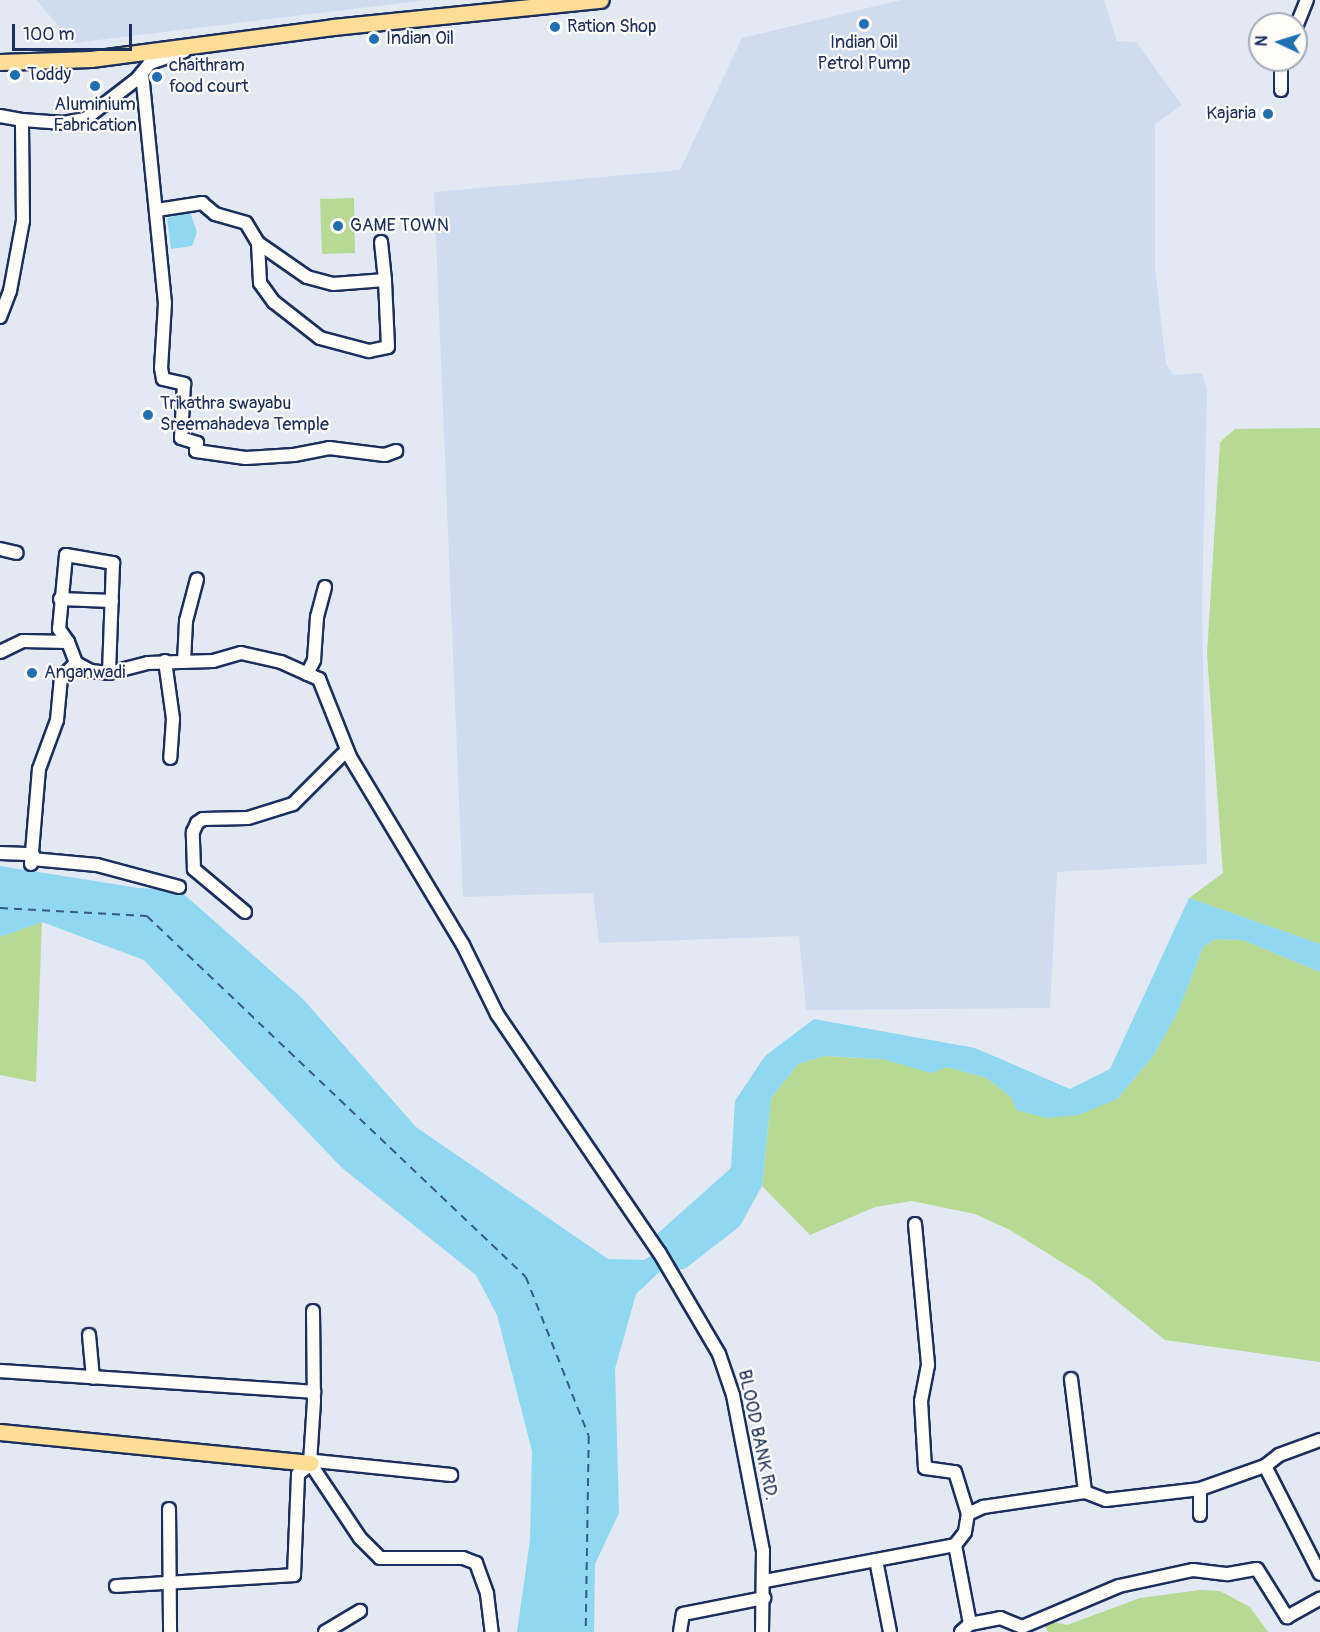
<!DOCTYPE html>
<html>
<head>
<meta charset="utf-8">
<style>
  body { margin:0 }
  #map { position:relative; width:1320px; height:1632px; overflow:hidden; background:#e2e9f3; font-family:Pangolin,sans-serif }
  div>[style] { position:absolute }
  .built>* { inset:0; background:#cfdcf0 }
  .green>* { inset:0; background:#b6d994 }
  .water>* { inset:0; background:#90d7f2 }
  .ferry>* { height:1.5px; margin-top:-0.75px; transform-origin:0; background:repeating-linear-gradient(90deg,#385983 0 8px,transparent 0 14px) }
  .roads { filter:drop-shadow(2px 0 #1b2f5e) drop-shadow(-2px 0 #1b2f5e) drop-shadow(0 2px #1b2f5e) drop-shadow(0 -2px #1b2f5e) }
  .minor>* { height:12px; margin:-6px; padding:0 6px; transform-origin:6px; border-radius:6px; background:#fdfcf7 }
  .major>* { height:15px; margin:-7.5px; padding:0 7.5px; transform-origin:7.5px; border-radius:7.5px; background:#fede96 }
  .dots>* { width:16px; height:16px; translate:-50% -50%; box-sizing:border-box; border:3px solid #fdfcf7; border-radius:50% }
  span { translate:-50% -50%; white-space:nowrap; text-align:center; line-height:1.15; -webkit-text-stroke:4.5px #fdfcf7; paint-order:stroke }
  .poi-label { font-size:18px; color:#1b2f5e }
  .left { translate:0 -50%; text-align:left }
  .right { translate:-100% -50%; text-align:right }
  .street-label { font-size:18px; color:#1b2f5e }
  .north { position:absolute; left:1248px; top:12px; width:60px; height:60px; box-sizing:border-box; background:#fdfcf7; border:2px solid #a3aaba; border-radius:50%; rotate:274deg; font-size:16px; font-weight:700; line-height:24px; text-align:center; color:#1b2f5e }
  .north::after { content:''; display:block; margin:auto; width:21px; height:27px; background:#1f6fb2; clip-path:polygon(50% 0,100% 100%,50% 72%,0 100%) }
  .scale { position:absolute; left:12px; top:24px; width:120px; height:27px; box-sizing:border-box; border:3px solid #1b2f5e; border-top:0; padding-left:8px; font-size:18px; line-height:21px; white-space:nowrap; color:#1b2f5e; -webkit-text-stroke:4px #fdfcf7; paint-order:stroke }
</style>
</head>
<body>
<div id="map">
  <div class="built">
    <div style="clip-path:polygon(36px 0,427px 0,73px 43px)"></div>
    <div style="clip-path:polygon(901px 0,1104px 0,1117px 41px,1136px 42px,1182px 105px,1155px 124px,1155px 268px,1166px 364px,1174px 375px,1202px 373px,1207px 391px,1202px 607px,1207px 864px,1057px 872px,1050px 1008px,806px 1010px,799px 936px,599px 943px,593px 893px,463px 897px,434px 192px,680px 170px,742px 38px)"></div>
  </div>
  <div class="green">
    <div style="clip-path:polygon(354px 198px,355px 253px,322px 254px,320px 199px)"></div>
    <div style="clip-path:polygon(1320px 428px,1320px 944px,1189px 898px,1223px 873px,1207px 654px,1220px 442px,1235px 429px)"></div>
    <div style="clip-path:polygon(42px 922px,36px 1082px,0 1075px,0 937px)"></div>
    <div style="clip-path:polygon(1215px 939px,1243px 940px,1320px 972px,1320px 1362px,1165px 1340px,1092px 1281px,1010px 1230px,975px 1214px,912px 1201px,875px 1207px,810px 1235px,762px 1186px,771px 1098px,798px 1064px,824px 1056px,883px 1059px,931px 1072px,947px 1067px,987px 1078px,1012px 1098px,1117px 1099px,1154px 1055px,1179px 1009px,1203px 947px)"></div>
    <div style="clip-path:polygon(1200px 1590px,1220px 1591px,1250px 1607px,1268px 1632px,1048px 1632px,1041px 1619px,1067px 1625px,1140px 1598px)"></div>
  </div>
  <div class="water">
    <div style="clip-path:polygon(190px 212px,197px 232px,192px 246px,171px 249px,167px 218px)"></div>
    <div style="clip-path:polygon(0 866px,139px 888px,179px 890px,303px 999px,416px 1127px,608px 1259px,644px 1260px,662px 1250px,657px 1234px,731px 1168px,735px 1101px,765px 1056px,814px 1019px,975px 1048px,1070px 1089px,1110px 1069px,1189px 898px,1320px 944px,1320px 972px,1243px 940px,1215px 939px,1203px 947px,1179px 1009px,1154px 1055px,1117px 1099px,1078px 1115px,1047px 1118px,1016px 1110px,1012px 1098px,987px 1078px,947px 1067px,931px 1073px,883px 1059px,824px 1056px,798px 1064px,771px 1098px,762px 1186px,740px 1226px,686px 1268px,676px 1271px,670px 1262px,636px 1294px,615px 1369px,619px 1513px,595px 1564px,594px 1632px,517px 1632px,530px 1540px,532px 1451px,497px 1315px,476px 1275px,341px 1167px,144px 960px,42px 922px,0 937px)"></div>
  </div>
  <div class="ferry">
    <div style="left:0;top:908px;width:147px;rotate:3.1deg"></div>
    <div style="left:147px;top:916px;width:523px;rotate:43.61deg"></div>
    <div style="left:526px;top:1277px;width:171px;rotate:68.4deg"></div>
    <div style="left:589px;top:1436px;width:196px;rotate:90.9deg"></div>
  </div>
  <div class="roads">
    <div class="minor">
      <div style="left:1296px;top:27px;width:29px;rotate:-68deg"></div>
      <div style="left:142px;top:73px;width:231px;rotate:84.3deg"></div>
      <div style="left:165px;top:303px;width:65px;rotate:93.5deg"></div>
      <div style="left:161px;top:368px;width:11px;rotate:80deg"></div>
      <div style="left:163px;top:379px;width:22px;rotate:13deg"></div>
      <div style="left:184px;top:384px;width:54px;rotate:93.2deg"></div>
      <div style="left:181px;top:438px;width:17px;rotate:17deg"></div>
      <div style="left:197px;top:443px;width:8px;rotate:97deg"></div>
      <div style="left:196px;top:451px;width:50px;rotate:8deg"></div>
      <div style="left:246px;top:458px;width:48px;rotate:-3.6deg"></div>
      <div style="left:294px;top:455px;width:36px;rotate:-11deg"></div>
      <div style="left:329px;top:448px;width:56px;rotate:7.1deg"></div>
      <div style="left:385px;top:455px;width:12px;rotate:-20deg"></div>
      <div style="left:1281px;top:90px;width:30px;rotate:-90deg"></div>
      <div style="left:0;top:116px;width:22px;rotate:10deg"></div>
      <div style="left:157px;top:210px;width:46px;rotate:-8.8deg"></div>
      <div style="left:202px;top:203px;width:17px;rotate:40deg"></div>
      <div style="left:215px;top:214px;width:32px;rotate:16deg"></div>
      <div style="left:246px;top:223px;width:23px;rotate:59deg"></div>
      <div style="left:258px;top:243px;width:40px;rotate:87.1deg"></div>
      <div style="left:260px;top:283px;width:24px;rotate:54deg"></div>
      <div style="left:274px;top:302px;width:58px;rotate:38deg"></div>
      <div style="left:320px;top:338px;width:51px;rotate:14.9deg"></div>
      <div style="left:369px;top:351px;width:19px;rotate:-12deg"></div>
      <div style="left:388px;top:347px;width:67px;rotate:-92.6deg"></div>
      <div style="left:385px;top:280px;width:52px;rotate:175.6deg"></div>
      <div style="left:333px;top:284px;width:27px;rotate:-165deg"></div>
      <div style="left:307px;top:277px;width:60px;rotate:-145.2deg"></div>
      <div style="left:381px;top:242px;width:38px;rotate:84deg"></div>
      <div style="left:0;top:317px;width:28px;rotate:-69deg"></div>
      <div style="left:10px;top:291px;width:71px;rotate:-79.5deg"></div>
      <div style="left:23px;top:221px;width:101px;rotate:-90.6deg"></div>
      <div style="left:22px;top:120px;width:42px;rotate:4.1deg"></div>
      <div style="left:64px;top:123px;width:21px;rotate:-11deg"></div>
      <div style="left:85px;top:119px;width:66px;rotate:-37.6deg"></div>
      <div style="left:137px;top:79px;width:21px;rotate:-51deg"></div>
      <div style="left:150px;top:63px;width:36px;rotate:-19deg"></div>
      <div style="left:0;top:549px;width:17px;rotate:13deg"></div>
      <div style="left:60px;top:599px;width:52px;rotate:2.2deg"></div>
      <div style="left:68px;top:642px;width:16px;rotate:-125deg"></div>
      <div style="left:59px;top:629px;width:74px;rotate:-84.6deg"></div>
      <div style="left:66px;top:555px;width:48px;rotate:9.7deg"></div>
      <div style="left:113px;top:563px;width:110px;rotate:92.1deg"></div>
      <div style="left:0;top:652px;width:25px;rotate:-26deg"></div>
      <div style="left:23px;top:641px;width:45px;rotate:1.3deg"></div>
      <div style="left:68px;top:642px;width:22px;rotate:69deg"></div>
      <div style="left:76px;top:663px;width:17px;rotate:28deg"></div>
      <div style="left:91px;top:671px;width:18px;rotate:6deg"></div>
      <div style="left:109px;top:673px;width:40px;rotate:-14.4deg"></div>
      <div style="left:148px;top:663px;width:65px;rotate:-1.8deg"></div>
      <div style="left:213px;top:661px;width:29px;rotate:-16deg"></div>
      <div style="left:241px;top:653px;width:41px;rotate:12.7deg"></div>
      <div style="left:281px;top:662px;width:42px;rotate:24.1deg"></div>
      <div style="left:319px;top:679px;width:84px;rotate:68.3deg"></div>
      <div style="left:350px;top:757px;width:219px;rotate:59deg"></div>
      <div style="left:463px;top:945px;width:77px;rotate:63.8deg"></div>
      <div style="left:497px;top:1014px;width:288px;rotate:55.8deg"></div>
      <div style="left:659px;top:1252px;width:118px;rotate:59.5deg"></div>
      <div style="left:719px;top:1354px;width:43px;rotate:71.1deg"></div>
      <div style="left:733px;top:1395px;width:159px;rotate:79.1deg"></div>
      <div style="left:763px;top:1551px;width:81px;rotate:90.7deg"></div>
      <div style="left:165px;top:661px;width:59px;rotate:82.1deg"></div>
      <div style="left:173px;top:719px;width:39px;rotate:94deg"></div>
      <div style="left:184px;top:662px;width:41px;rotate:-87.2deg"></div>
      <div style="left:186px;top:621px;width:43px;rotate:-75.3deg"></div>
      <div style="left:307px;top:674px;width:16px;rotate:-63deg"></div>
      <div style="left:314px;top:660px;width:43px;rotate:-86deg"></div>
      <div style="left:317px;top:617px;width:31px;rotate:-75deg"></div>
      <div style="left:0;top:853px;width:33px;rotate:2deg"></div>
      <div style="left:32px;top:859px;width:65px;rotate:5.3deg"></div>
      <div style="left:97px;top:865px;width:85px;rotate:15deg"></div>
      <div style="left:31px;top:864px;width:95px;rotate:-85.2deg"></div>
      <div style="left:39px;top:769px;width:52px;rotate:-69.8deg"></div>
      <div style="left:57px;top:720px;width:42px;rotate:-84.6deg"></div>
      <div style="left:61px;top:678px;width:21px;rotate:-45deg"></div>
      <div style="left:245px;top:912px;width:67px;rotate:-139.9deg"></div>
      <div style="left:194px;top:869px;width:37px;rotate:-92deg"></div>
      <div style="left:193px;top:832px;width:10px;rotate:-66deg"></div>
      <div style="left:197px;top:823px;width:7px;rotate:-34deg"></div>
      <div style="left:203px;top:819px;width:45px;rotate:-1.3deg"></div>
      <div style="left:248px;top:818px;width:47px;rotate:-17.3deg"></div>
      <div style="left:293px;top:804px;width:76px;rotate:-45deg"></div>
      <div style="left:915px;top:1224px;width:142px;rotate:84.7deg"></div>
      <div style="left:928px;top:1365px;width:37px;rotate:101deg"></div>
      <div style="left:921px;top:1401px;width:67px;rotate:86.6deg"></div>
      <div style="left:925px;top:1468px;width:30px;rotate:8deg"></div>
      <div style="left:955px;top:1472px;width:44px;rotate:72.8deg"></div>
      <div style="left:968px;top:1514px;width:17px;rotate:-25deg"></div>
      <div style="left:983px;top:1507px;width:103px;rotate:-8.4deg"></div>
      <div style="left:1085px;top:1492px;width:22px;rotate:21deg"></div>
      <div style="left:1106px;top:1500px;width:95px;rotate:-6.7deg"></div>
      <div style="left:1200px;top:1489px;width:69px;rotate:-19.5deg"></div>
      <div style="left:1265px;top:1466px;width:121px;rotate:63deg"></div>
      <div style="left:313px;top:1311px;width:90px;rotate:89.4deg"></div>
      <div style="left:314px;top:1401px;width:62px;rotate:93.7deg"></div>
      <div style="left:310px;top:1463px;width:90px;rotate:56.3deg"></div>
      <div style="left:360px;top:1538px;width:28px;rotate:45deg"></div>
      <div style="left:380px;top:1558px;width:83px"></div>
      <div style="left:463px;top:1558px;width:14px;rotate:21deg"></div>
      <div style="left:476px;top:1563px;width:33px;rotate:70deg"></div>
      <div style="left:487px;top:1594px;width:38px;rotate:83deg"></div>
      <div style="left:89px;top:1335px;width:43px;rotate:84.7deg"></div>
      <div style="left:0;top:1371px;width:315px;rotate:3.8deg"></div>
      <div style="left:1071px;top:1379px;width:114px;rotate:82.9deg"></div>
      <div style="left:1265px;top:1466px;width:18px;rotate:-38deg"></div>
      <div style="left:1279px;top:1455px;width:44px;rotate:-20.1deg"></div>
      <div style="left:169px;top:1509px;width:123px;rotate:89.5deg"></div>
      <div style="left:1200px;top:1515px;width:26px;rotate:-90deg"></div>
      <div style="left:955px;top:1545px;width:80px;rotate:79.2deg"></div>
      <div style="left:876px;top:1560px;width:73px;rotate:79deg"></div>
      <div style="left:765px;top:1581px;width:193px;rotate:-10.7deg"></div>
      <div style="left:955px;top:1545px;width:16px;rotate:-52deg"></div>
      <div style="left:965px;top:1532px;width:18px;rotate:-81deg"></div>
      <div style="left:116px;top:1586px;width:178px;rotate:-3.5deg"></div>
      <div style="left:294px;top:1575px;width:101px;rotate:-87.7deg"></div>
      <div style="left:298px;top:1474px;width:21px;rotate:-37deg"></div>
      <div style="left:315px;top:1461px;width:137px;rotate:5.9deg"></div>
      <div style="left:325px;top:1632px;width:41px;rotate:-31deg"></div>
      <div style="left:680px;top:1632px;width:18px;rotate:-81deg"></div>
      <div style="left:683px;top:1614px;width:83px;rotate:-11.2deg"></div>
      <div style="left:961px;top:1632px;width:12px;rotate:-42deg"></div>
      <div style="left:970px;top:1624px;width:31px;rotate:-11deg"></div>
      <div style="left:1000px;top:1618px;width:24px;rotate:22deg"></div>
      <div style="left:1022px;top:1627px;width:105px;rotate:-22.9deg"></div>
      <div style="left:1119px;top:1586px;width:76px;rotate:-12.2deg"></div>
      <div style="left:1193px;top:1570px;width:35px;rotate:7deg"></div>
      <div style="left:1228px;top:1574px;width:29px;rotate:-10deg"></div>
      <div style="left:1257px;top:1569px;width:57px;rotate:58deg"></div>
      <div style="left:1287px;top:1617px;width:38px;rotate:-29deg"></div>
    </div>
    <div class="major">
      <div style="left:0;top:62px;width:91px;rotate:-1.9deg"></div>
      <div style="left:91px;top:59px;width:244px;rotate:-7.5deg"></div>
      <div style="left:333px;top:27px;width:269px;rotate:-5.8deg"></div>
      <div style="left:0;top:1432px;width:312px;rotate:5.7deg"></div>
    </div>
  </div>
  <div class="dots">
    <div style="left:864px;top:24px;background:#1f6fb2"></div>
    <div style="left:555px;top:27px;background:#1f6fb2"></div>
    <div style="left:374px;top:39px;background:#1f6fb2"></div>
    <div style="left:15px;top:75px;background:#1f6fb2"></div>
    <div style="left:157px;top:77px;background:#1f6fb2"></div>
    <div style="left:95px;top:86px;background:#1f6fb2"></div>
    <div style="left:1268px;top:114px;background:#1f6fb2"></div>
    <div style="left:338px;top:226px;background:#1f6fb2"></div>
    <div style="left:148px;top:415px;background:#1f6fb2"></div>
    <div style="left:32px;top:673px;background:#1f6fb2"></div>
  </div>
  <div class="poi-label">
    <span class="left" style="left:567px;top:27px">Ration Shop</span>
    <span class="left" style="left:386px;top:39px">Indian Oil</span>
    <span style="left:864px;top:54px">Indian Oil<br>Petrol Pump</span>
    <span class="left" style="left:169px;top:77px">chaithram<br>food court</span>
    <span class="left" style="left:27px;top:75px">Toddy</span>
    <span style="left:95px;top:116px">Aluminium<br>Fabrication</span>
    <span class="right" style="left:1256px;top:114px">Kajaria</span>
    <span class="left" style="left:350px;top:226px">GAME TOWN</span>
    <span class="left" style="left:160px;top:415px">Trikathra swayabu<br>Sreemahadeva Temple</span>
    <span class="left" style="left:44px;top:673px">Anganwadi</span>
  </div>
  <div class="street-label">
    <span style="left:757px;top:1435px;rotate:78deg">BLOOD BANK RD.</span>
  </div>
  <div class="north">N</div>
  <div class="scale">100 m</div>
</div>
</body>
</html>
